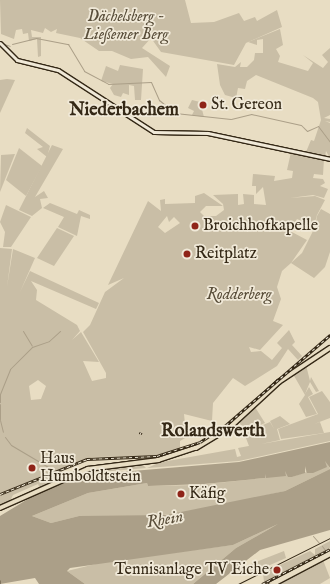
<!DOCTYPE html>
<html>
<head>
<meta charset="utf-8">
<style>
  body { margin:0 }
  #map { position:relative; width:330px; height:584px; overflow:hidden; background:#e8ddc3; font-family:"IM FELL English",serif }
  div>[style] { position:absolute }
  .green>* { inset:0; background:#c9bea6 }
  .water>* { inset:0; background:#ab9f88 }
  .stream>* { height:1px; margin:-0.5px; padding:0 0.5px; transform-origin:0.5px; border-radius:0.5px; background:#ab9f88 }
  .ferry>* { height:1px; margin-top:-0.5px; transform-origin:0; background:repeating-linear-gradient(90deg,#584c38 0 5px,transparent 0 9px) }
  .roads { filter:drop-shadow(1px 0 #342816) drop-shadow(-1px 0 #342816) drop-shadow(0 1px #342816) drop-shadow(0 -1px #342816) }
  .secondary>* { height:3px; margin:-1.5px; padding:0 1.5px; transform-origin:1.5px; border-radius:1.5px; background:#f0e9d8 }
  .primary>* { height:3.5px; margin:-1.75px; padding:0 1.75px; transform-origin:1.75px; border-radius:1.75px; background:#e8ddc3 }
  .highway>* { height:4.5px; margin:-2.25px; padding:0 2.25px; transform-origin:2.25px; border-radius:2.25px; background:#e8ddc3 }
  .tram>* { height:1px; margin:-0.5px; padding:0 0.5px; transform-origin:0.5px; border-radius:0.5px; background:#342816 }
  .rail>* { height:2.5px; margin-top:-1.25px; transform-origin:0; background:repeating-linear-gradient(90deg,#f0e9d8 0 3px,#342816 0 6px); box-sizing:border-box; border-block:1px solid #342816 }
  .dots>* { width:11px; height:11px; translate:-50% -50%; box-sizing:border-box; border:2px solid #f0e9d8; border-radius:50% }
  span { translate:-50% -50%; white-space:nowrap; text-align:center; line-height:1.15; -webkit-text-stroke:3.5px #f0e9d8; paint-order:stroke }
  .park-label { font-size:16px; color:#594e3a; font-style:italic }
  .poi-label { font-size:16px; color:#342816 }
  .left { translate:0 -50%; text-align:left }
  .right { translate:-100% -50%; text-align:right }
  .water-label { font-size:17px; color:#584c38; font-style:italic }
  .quarter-label { font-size:18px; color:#342816; font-weight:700 }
</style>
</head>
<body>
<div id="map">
  <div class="green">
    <div style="clip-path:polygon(0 0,185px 0,191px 23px,214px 22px,239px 13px,244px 21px,255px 17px,257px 21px,277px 10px,282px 27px,246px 43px,234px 65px,161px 52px,151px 38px,142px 48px,170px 66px,166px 77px,148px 57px,131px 59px,112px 51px,99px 51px,80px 38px,56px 33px,57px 29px,51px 32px,45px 28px,43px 33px,31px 30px,32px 37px,41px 37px,41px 56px,38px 57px,37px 39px,29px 41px,28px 33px,23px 34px,22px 29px,16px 30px,14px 39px,1px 34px)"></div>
    <div style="clip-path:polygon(280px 29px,283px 45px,276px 49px,280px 56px,278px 62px,308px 71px,313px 63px,303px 55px,323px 68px,328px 62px,322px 55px,330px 48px,330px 115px,324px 118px,330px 119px,330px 122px,325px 121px,330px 123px,330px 158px,326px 151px,325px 157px,306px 152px,311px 140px,314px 141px,321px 120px,318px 102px,313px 98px,256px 75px,247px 81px,245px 89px,238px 88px,236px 98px,225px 95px,220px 85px,217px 64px,235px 67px,241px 62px,240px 67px,247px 67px,254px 60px,255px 53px,263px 53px,263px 39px,257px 40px,257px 45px,248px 42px)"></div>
    <div style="clip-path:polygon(120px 65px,143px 69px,141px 100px,135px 100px,134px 86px,129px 85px,129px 95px,123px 93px,121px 97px,114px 95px,110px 88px,113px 84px,101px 81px,106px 66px,118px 71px)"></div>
    <div style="clip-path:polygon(7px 79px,15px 80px,0 113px,0 80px)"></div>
    <div style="clip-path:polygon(192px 100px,200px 102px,204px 117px,192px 115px,194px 111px,188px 108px)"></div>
    <div style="clip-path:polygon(27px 128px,50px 146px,47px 157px,37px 149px,43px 147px,25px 133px)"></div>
    <div style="clip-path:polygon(52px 145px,63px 149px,35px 197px,44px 191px,48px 198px,40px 199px,42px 208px,32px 216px,19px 210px)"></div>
    <div style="clip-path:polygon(19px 148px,42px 166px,26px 196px,6px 180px)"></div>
    <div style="clip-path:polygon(evenodd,291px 152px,324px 159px,323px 175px,314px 174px,313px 178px,323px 179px,325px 183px,320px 186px,328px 189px,324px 198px,313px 195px,290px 198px,315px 196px,325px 200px,317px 215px,314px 226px,297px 219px,290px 231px,307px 240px,291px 263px,302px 253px,315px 227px,317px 216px,321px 209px,330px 214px,330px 252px,325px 267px,314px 278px,291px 263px,282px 271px,277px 287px,281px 299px,273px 321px,283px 325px,260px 350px,249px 347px,251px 352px,261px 351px,272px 360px,282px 348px,277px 343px,289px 330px,295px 342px,292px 345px,302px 356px,298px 360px,288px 349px,277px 366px,245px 386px,233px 378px,213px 403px,212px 421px,184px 414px,185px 424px,192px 434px,180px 441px,180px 450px,152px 456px,92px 457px,0 493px,0 248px,12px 249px,7px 287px,13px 249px,35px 258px,20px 292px,30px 271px,99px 303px,96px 309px,31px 281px,37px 290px,36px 300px,77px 325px,80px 331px,72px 340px,81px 332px,99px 362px,83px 361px,92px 381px,106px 378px,106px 373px,83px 332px,90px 325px,105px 292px,124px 278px,108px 285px,148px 201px,161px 211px,160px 200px,165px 199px,165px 204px,195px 203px,195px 196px,204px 193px,223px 206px,206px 206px,200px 212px,204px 216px,216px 216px,224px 210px,223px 204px,213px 195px,238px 194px,238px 205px,244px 204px,243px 194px,254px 195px,254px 204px,266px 205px,263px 187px,256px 194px,256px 186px,252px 186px,253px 174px,275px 176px,274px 181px,292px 178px,293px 171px,287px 170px,291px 152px,167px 216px,169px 222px,174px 217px,180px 223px,165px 233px,158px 227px,167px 216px,291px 152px,38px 380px,46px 386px,41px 399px,31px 400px,29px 386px,38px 380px)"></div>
    <div style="clip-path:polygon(15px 154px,0 192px,1px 155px)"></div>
    <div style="clip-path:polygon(50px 203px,77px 214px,79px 210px,90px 215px,90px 219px,81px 216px,77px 236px,58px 227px,64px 217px,43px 208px)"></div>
    <div style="clip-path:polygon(6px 205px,31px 217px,11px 247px,3px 247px,5px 232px,0 222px)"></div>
    <div style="clip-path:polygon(57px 228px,74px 236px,54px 266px,37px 258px)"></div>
    <div style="clip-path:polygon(306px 365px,310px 381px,311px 377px,319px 391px,316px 392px,310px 382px,305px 394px,309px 387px,313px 394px,308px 397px,317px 414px,306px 417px,299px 404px,305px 395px,293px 374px)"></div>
    <div style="clip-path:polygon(322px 391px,330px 402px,330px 418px,314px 424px,320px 422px,324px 433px,281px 439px,278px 429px,318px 414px,309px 397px)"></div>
    <div style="clip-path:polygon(255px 407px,265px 423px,244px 432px,239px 421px)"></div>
    <div style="clip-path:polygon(280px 416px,290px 424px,277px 429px,280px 440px,261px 444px,330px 432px,330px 441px,239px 461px,147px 468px,161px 462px,145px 465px,235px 449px,237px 457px,241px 456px,238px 448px,254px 445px,249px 446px,244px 433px,270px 422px,274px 429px,270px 421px)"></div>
    <div style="clip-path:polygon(326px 461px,330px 469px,285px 491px,211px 508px,150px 517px,79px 516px,51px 523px,32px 516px,88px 493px,147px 483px,148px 486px,197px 485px,265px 478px,265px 474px,285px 476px,285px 470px,292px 477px,306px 472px,305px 466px)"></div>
    <div style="clip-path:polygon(131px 465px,143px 465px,146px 468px,79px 474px)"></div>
    <div style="clip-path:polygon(56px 473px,58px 477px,49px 480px,50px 484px,40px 489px,38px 484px,13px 495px,10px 501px,0 506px,0 496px)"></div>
    <div style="clip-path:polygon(278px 524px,236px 548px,193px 584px,85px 584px,67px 571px,108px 561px,233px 545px)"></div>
    <div style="clip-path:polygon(330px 541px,330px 548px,264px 582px,263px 573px,310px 551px,315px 555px,315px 549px)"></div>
    <div style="clip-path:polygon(284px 551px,286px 558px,252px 573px,248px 565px)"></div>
    <div style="clip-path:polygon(323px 560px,330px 578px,320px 584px,277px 584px)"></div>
  </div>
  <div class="water">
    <div style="clip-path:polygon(330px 442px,330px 468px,325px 461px,327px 467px,313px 473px,307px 473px,305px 466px,305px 473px,292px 477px,288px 477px,285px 471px,286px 476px,266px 478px,265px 474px,265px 478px,204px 484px,148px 486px,147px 483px,88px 493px,32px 516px,51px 523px,79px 516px,166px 515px,285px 491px,330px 469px,330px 530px,260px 550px,216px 584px,193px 584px,236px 548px,278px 524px,233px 545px,70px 568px,67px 571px,85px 584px,39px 584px,35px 578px,0 584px,0 516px,38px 493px,85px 475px,239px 462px)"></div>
  </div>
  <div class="stream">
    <div style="left:4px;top:44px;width:6px;rotate:18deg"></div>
    <div style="left:12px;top:44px;width:25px;rotate:-14deg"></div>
    <div style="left:36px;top:38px;width:33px;rotate:11deg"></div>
    <div style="left:68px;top:44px;width:31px;rotate:59deg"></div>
    <div style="left:84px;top:71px;width:27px;rotate:28deg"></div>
    <div style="left:108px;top:84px;width:43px;rotate:-2.7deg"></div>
    <div style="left:151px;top:82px;width:20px;rotate:66deg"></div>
    <div style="left:159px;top:100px;width:21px;rotate:39deg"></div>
    <div style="left:175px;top:113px;width:56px;rotate:6.1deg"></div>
    <div style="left:231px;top:119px;width:21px;rotate:-14deg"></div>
    <div style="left:251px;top:114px;width:51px;rotate:12.4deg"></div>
    <div style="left:301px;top:125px;width:8px;rotate:45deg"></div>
    <div style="left:307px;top:131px;width:12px;rotate:-24deg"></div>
    <div style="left:318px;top:126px;width:20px;rotate:53deg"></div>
    <div style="left:23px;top:331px;width:17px;rotate:59deg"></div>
    <div style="left:0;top:394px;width:27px;rotate:-68deg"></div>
    <div style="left:10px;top:369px;width:31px;rotate:-45deg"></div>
    <div style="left:32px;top:347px;width:18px;rotate:-19deg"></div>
    <div style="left:49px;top:341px;width:15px;rotate:-42deg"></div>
    <div style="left:0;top:402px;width:8px;rotate:-90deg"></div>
    <div style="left:0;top:404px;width:15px;rotate:90deg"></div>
    <div style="left:0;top:420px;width:12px;rotate:76deg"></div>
    <div style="left:5px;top:437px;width:10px;rotate:53deg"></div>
    <div style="left:11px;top:445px;width:51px;rotate:30.6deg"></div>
    <div style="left:313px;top:536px;width:9px;rotate:49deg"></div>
    <div style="left:322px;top:546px;width:5px;rotate:53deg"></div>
  </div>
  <div class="ferry">
    <div style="left:0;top:580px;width:4px;rotate:90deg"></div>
  </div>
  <div class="roads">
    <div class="secondary">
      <div style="left:0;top:43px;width:24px;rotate:45deg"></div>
      <div style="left:17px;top:60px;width:42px;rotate:13.7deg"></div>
      <div style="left:58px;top:70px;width:114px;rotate:32.9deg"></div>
      <div style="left:154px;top:132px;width:54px;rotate:1.1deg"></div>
      <div style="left:208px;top:133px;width:125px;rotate:12deg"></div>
    </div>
    <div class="primary">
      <div style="left:0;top:508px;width:96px;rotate:-23.9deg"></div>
      <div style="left:88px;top:469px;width:71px;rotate:-7.3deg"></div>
      <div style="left:158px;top:460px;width:40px;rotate:-18deg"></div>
      <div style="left:196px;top:448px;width:37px;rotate:-31deg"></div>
      <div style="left:228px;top:429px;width:69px;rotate:-42.7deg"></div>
      <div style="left:279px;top:382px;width:61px;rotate:-33.7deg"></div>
    </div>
    <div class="highway">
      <div style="left:271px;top:584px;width:67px;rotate:-27.7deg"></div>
    </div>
  </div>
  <div class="tram">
    <div style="left:238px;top:584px;width:103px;rotate:-26.6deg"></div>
  </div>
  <div class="rail">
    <div style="left:140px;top:434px;width:2px;rotate:-63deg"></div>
    <div style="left:0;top:494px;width:94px;rotate:-21.9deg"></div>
    <div style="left:87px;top:459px;width:70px;rotate:-2.5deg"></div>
    <div style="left:157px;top:456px;width:45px;rotate:-18deg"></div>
    <div style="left:200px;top:442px;width:31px;rotate:-33deg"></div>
    <div style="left:226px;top:425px;width:138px;rotate:-40.9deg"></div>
    <div style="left:262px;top:584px;width:76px;rotate:-27.2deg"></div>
  </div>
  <div class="dots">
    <div style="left:203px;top:105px;background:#8f2418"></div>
    <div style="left:195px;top:226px;background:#8f2418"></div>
    <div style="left:187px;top:254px;background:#8f2418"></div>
    <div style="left:32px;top:468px;background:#8f2418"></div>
    <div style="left:181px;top:494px;background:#8f2418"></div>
    <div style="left:277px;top:570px;background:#8f2418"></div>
  </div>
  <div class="park-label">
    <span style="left:126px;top:26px">Dächelsberg -<br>Ließemer Berg</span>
    <span style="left:239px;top:295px">Rodderberg</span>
  </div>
  <div class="poi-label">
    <span class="left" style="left:211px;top:105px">St. Gereon</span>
    <span class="left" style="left:203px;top:226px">Broichhofkapelle</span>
    <span class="left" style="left:195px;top:254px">Reitplatz</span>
    <span class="left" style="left:40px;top:468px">Haus<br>Humboldtstein</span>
    <span class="left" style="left:189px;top:494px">Käfig</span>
    <span class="right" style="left:269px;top:570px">Tennisanlage TV Eiche</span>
  </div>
  <div class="water-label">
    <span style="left:165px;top:520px;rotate:-10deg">Rhein</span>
  </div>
  <div class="quarter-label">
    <span style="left:124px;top:111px">Niederbachem</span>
    <span style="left:213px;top:432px">Rolandswerth</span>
  </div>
</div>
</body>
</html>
